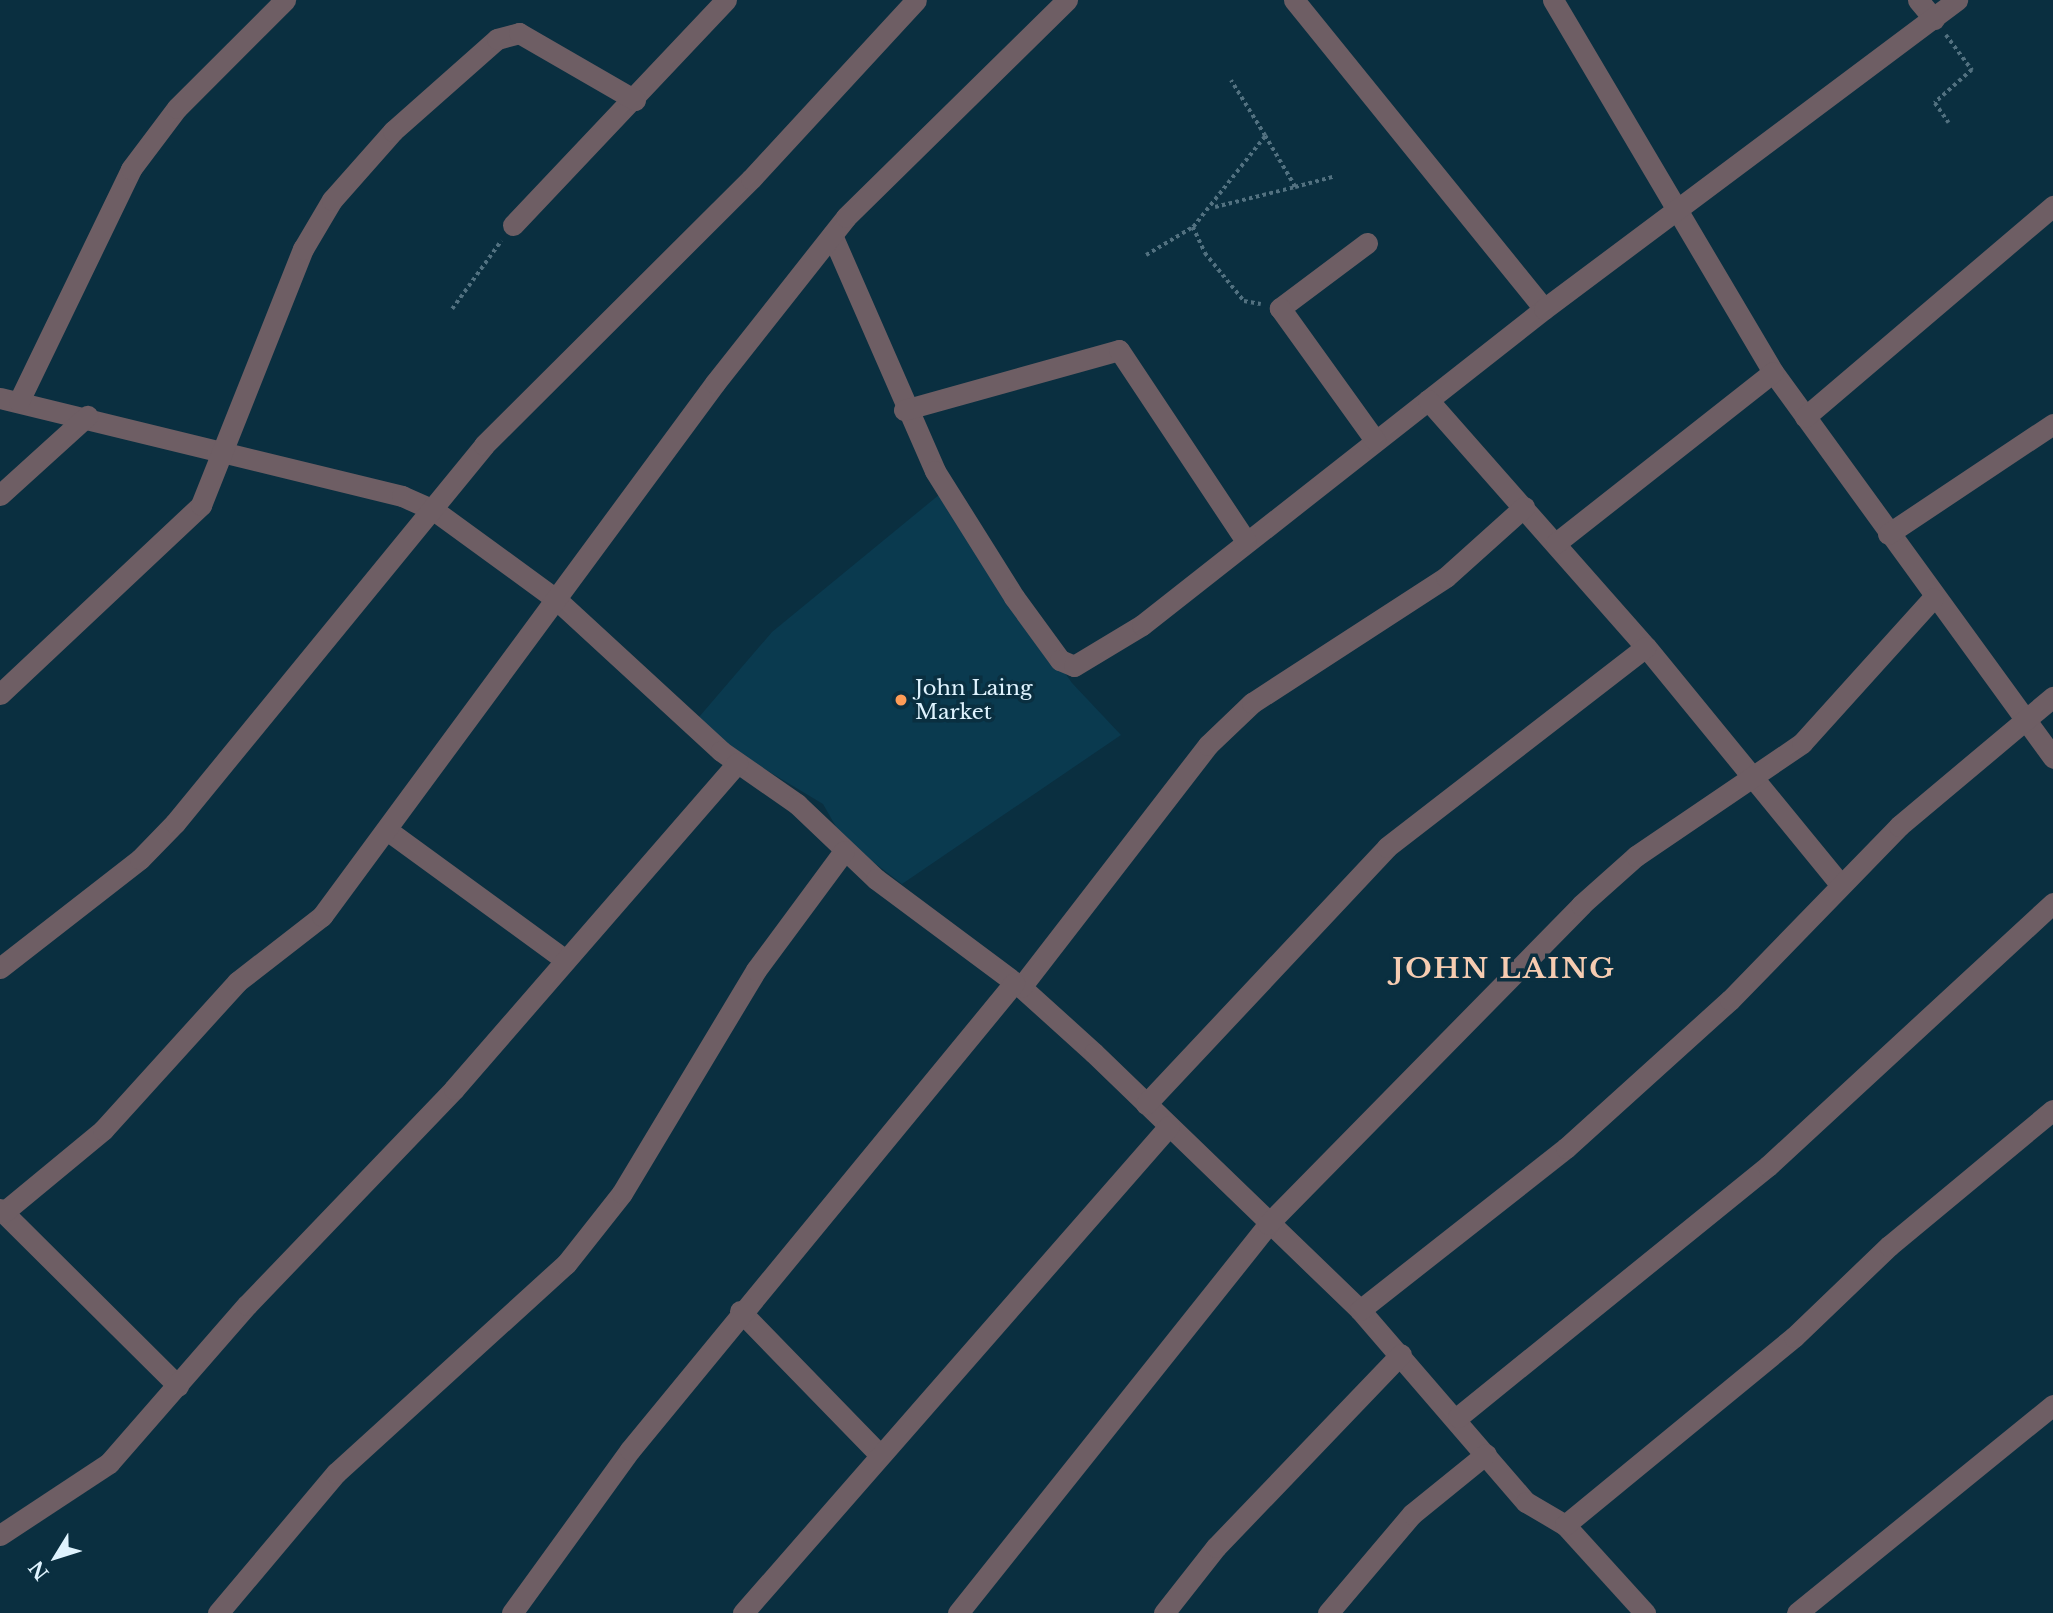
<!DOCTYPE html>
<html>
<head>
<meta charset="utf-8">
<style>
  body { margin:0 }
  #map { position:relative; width:2053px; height:1613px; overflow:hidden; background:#0a2f40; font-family:"Libre Baskerville",serif }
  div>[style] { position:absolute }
  .built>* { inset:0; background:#0a3a4f }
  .path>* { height:3.5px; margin-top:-1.75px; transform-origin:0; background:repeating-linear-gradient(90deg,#527180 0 3.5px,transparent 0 7px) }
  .street>* { height:21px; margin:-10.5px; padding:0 10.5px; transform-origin:10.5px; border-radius:10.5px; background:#6e5e64 }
  .dots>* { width:19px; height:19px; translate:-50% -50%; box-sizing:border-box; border:4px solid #0a2f40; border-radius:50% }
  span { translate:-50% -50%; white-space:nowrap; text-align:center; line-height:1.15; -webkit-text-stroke:7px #0a2f40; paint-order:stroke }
  .poi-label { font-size:21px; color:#dff3fe }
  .left { translate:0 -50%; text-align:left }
  .district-label { font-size:28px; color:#f6ccb1; font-weight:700; letter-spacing:2px }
  .north { position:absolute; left:21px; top:1522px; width:70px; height:70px; -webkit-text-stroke:5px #0a2f40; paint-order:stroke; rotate:232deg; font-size:19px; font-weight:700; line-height:28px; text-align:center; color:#dff3fe }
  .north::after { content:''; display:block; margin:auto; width:24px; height:32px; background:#dff3fe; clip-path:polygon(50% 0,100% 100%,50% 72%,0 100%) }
</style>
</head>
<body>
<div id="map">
  <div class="built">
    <div style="clip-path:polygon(940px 494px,1072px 683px,1121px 735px,902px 884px,843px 839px,823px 804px,733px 750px,699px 717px,772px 632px)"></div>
  </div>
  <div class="path">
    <div style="left:1946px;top:35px;width:44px;rotate:53.4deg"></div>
    <div style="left:1972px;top:70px;width:50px;rotate:138.3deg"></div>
    <div style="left:1935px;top:103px;width:24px;rotate:55deg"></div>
    <div style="left:1295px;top:187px;width:39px;rotate:-15deg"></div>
    <div style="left:1215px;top:207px;width:82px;rotate:-14deg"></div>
    <div style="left:1295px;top:187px;width:59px;rotate:-120.5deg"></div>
    <div style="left:1193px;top:227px;width:116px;rotate:-51.6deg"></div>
    <div style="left:1265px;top:136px;width:65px;rotate:-121.7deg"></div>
    <div style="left:1146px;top:255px;width:55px;rotate:-30.8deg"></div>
    <div style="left:1193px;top:227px;width:29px;rotate:65deg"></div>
    <div style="left:1205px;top:253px;width:62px;rotate:50.9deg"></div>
    <div style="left:1244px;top:301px;width:17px;rotate:10deg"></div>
    <div style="left:452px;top:309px;width:84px;rotate:-54.2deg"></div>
  </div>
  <div class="street">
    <div style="left:1294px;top:0;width:397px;rotate:51deg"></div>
    <div style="left:1553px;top:0;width:432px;rotate:59.4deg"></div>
    <div style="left:1773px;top:372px;width:477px;rotate:54deg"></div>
    <div style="left:1918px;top:0;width:25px;rotate:50deg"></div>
    <div style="left:513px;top:225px;width:310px;rotate:-46.6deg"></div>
    <div style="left:832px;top:235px;width:257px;rotate:66.4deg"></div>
    <div style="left:935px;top:471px;width:149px;rotate:57.9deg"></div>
    <div style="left:1014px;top:597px;width:78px;rotate:53.9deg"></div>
    <div style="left:1060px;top:660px;width:15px;rotate:23deg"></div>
    <div style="left:1074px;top:666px;width:79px;rotate:-31.1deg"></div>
    <div style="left:1142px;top:625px;width:511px;rotate:-38.17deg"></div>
    <div style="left:1544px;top:309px;width:516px;rotate:-36.8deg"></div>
    <div style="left:1367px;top:243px;width:109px;rotate:143.2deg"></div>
    <div style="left:1280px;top:308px;width:163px;rotate:54.3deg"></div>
    <div style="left:0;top:398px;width:414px;rotate:13.7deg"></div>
    <div style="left:402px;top:496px;width:36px;rotate:24deg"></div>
    <div style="left:435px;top:511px;width:151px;rotate:36.1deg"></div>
    <div style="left:557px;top:600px;width:223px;rotate:42.6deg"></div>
    <div style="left:721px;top:751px;width:93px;rotate:34.9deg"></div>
    <div style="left:797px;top:804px;width:109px;rotate:43.5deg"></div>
    <div style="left:876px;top:879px;width:181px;rotate:36.7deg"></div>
    <div style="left:1021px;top:987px;width:98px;rotate:42.1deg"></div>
    <div style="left:1094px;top:1053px;width:370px;rotate:44deg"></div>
    <div style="left:1360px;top:1310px;width:254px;rotate:49.2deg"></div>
    <div style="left:1526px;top:1502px;width:45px;rotate:30.5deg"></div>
    <div style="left:1565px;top:1525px;width:119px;rotate:47.7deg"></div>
    <div style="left:1428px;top:400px;width:329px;rotate:48.6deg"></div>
    <div style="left:1646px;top:647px;width:305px;rotate:50.7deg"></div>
    <div style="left:19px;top:401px;width:258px;rotate:-64.2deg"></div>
    <div style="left:131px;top:169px;width:76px;rotate:-53deg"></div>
    <div style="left:177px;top:108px;width:153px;rotate:-45deg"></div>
    <div style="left:904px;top:410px;width:223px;rotate:-15.6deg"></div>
    <div style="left:1119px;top:350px;width:229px;rotate:56.4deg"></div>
    <div style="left:1805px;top:417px;width:326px;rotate:-40.4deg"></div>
    <div style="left:0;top:495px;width:118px;rotate:-42.2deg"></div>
    <div style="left:1888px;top:534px;width:198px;rotate:-33.7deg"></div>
    <div style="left:1556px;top:543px;width:276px;rotate:-38.2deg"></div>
    <div style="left:0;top:694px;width:276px;rotate:-43.2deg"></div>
    <div style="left:201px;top:505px;width:276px;rotate:-68.3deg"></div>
    <div style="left:303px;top:249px;width:57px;rotate:-59.4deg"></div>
    <div style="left:332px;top:200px;width:92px;rotate:-48.5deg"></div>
    <div style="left:393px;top:131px;width:139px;rotate:-41.5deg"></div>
    <div style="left:497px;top:39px;width:23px;rotate:-15deg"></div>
    <div style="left:519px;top:33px;width:134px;rotate:30deg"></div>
    <div style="left:387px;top:830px;width:219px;rotate:36.1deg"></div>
    <div style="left:0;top:968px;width:177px;rotate:-37.9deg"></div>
    <div style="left:140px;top:859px;width:50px;rotate:-45.8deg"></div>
    <div style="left:175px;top:823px;width:488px;rotate:-50.7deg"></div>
    <div style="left:484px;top:445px;width:377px;rotate:-44.9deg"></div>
    <div style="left:751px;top:179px;width:243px;rotate:-47.3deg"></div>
    <div style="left:1021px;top:987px;width:306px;rotate:-52.3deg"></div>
    <div style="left:1208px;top:745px;width:61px;rotate:-43.7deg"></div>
    <div style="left:1252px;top:703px;width:231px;rotate:-33deg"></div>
    <div style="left:1446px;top:577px;width:105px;rotate:-41.9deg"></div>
    <div style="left:1146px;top:1104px;width:352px;rotate:-46.8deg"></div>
    <div style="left:1387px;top:847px;width:327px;rotate:-37.7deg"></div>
    <div style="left:0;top:1209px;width:251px;rotate:44.8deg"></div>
    <div style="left:4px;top:1212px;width:129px;rotate:-39.6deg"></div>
    <div style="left:103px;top:1130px;width:200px;rotate:-47.8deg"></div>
    <div style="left:237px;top:982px;width:108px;rotate:-37.8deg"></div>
    <div style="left:322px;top:916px;width:662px;rotate:-53.6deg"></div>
    <div style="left:715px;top:383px;width:211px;rotate:-51.7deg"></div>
    <div style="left:846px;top:217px;width:310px;rotate:-44.5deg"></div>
    <div style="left:1360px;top:1310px;width:262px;rotate:-38.2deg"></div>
    <div style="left:1566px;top:1148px;width:221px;rotate:-42.1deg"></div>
    <div style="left:1730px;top:1000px;width:243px;rotate:-45.8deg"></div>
    <div style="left:1899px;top:826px;width:201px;rotate:-40deg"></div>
    <div style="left:740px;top:1311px;width:199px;rotate:45.8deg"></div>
    <div style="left:1458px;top:1417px;width:399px;rotate:-39deg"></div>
    <div style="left:1768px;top:1166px;width:388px;rotate:-42.7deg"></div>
    <div style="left:1565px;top:1525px;width:296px;rotate:-39.4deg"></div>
    <div style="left:1794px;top:1337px;width:132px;rotate:-43.8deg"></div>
    <div style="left:1889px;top:1246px;width:213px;rotate:-39.7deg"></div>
    <div style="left:0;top:1535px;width:131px;rotate:-33.4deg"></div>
    <div style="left:109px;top:1463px;width:210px;rotate:-48.9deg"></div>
    <div style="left:247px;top:1305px;width:299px;rotate:-46.2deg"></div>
    <div style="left:454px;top:1089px;width:432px;rotate:-49deg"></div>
    <div style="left:218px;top:1613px;width:183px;rotate:-49.9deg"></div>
    <div style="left:336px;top:1473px;width:311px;rotate:-42.3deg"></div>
    <div style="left:566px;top:1264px;width:90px;rotate:-51.7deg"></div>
    <div style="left:622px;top:1193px;width:260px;rotate:-59deg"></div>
    <div style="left:756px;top:970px;width:148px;rotate:-53.5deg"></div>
    <div style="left:512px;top:1613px;width:201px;rotate:-54.1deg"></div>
    <div style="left:630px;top:1450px;width:605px;rotate:-50.57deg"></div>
    <div style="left:743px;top:1613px;width:647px;rotate:-48.82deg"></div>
    <div style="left:958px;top:1613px;width:497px;rotate:-51.4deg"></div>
    <div style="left:1268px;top:1224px;width:447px;rotate:-45.5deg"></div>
    <div style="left:1581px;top:905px;width:74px;rotate:-41.7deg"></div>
    <div style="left:1636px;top:856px;width:201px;rotate:-34.2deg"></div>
    <div style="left:1802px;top:743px;width:195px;rotate:-47.9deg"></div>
    <div style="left:1164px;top:1613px;width:84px;rotate:-51.8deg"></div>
    <div style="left:1216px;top:1547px;width:267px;rotate:-46.2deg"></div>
    <div style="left:1328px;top:1613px;width:130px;rotate:-49.7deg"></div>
    <div style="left:1412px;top:1514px;width:95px;rotate:-39deg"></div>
    <div style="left:1797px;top:1613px;width:330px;rotate:-39.1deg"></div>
  </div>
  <div class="dots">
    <div style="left:901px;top:700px;background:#fe9c57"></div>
  </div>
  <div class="poi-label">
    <span class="left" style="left:915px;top:700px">John Laing<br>Market</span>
  </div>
  <div class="district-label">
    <span style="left:1504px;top:969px">JOHN LAING</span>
  </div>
  <div class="north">N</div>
</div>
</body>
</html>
